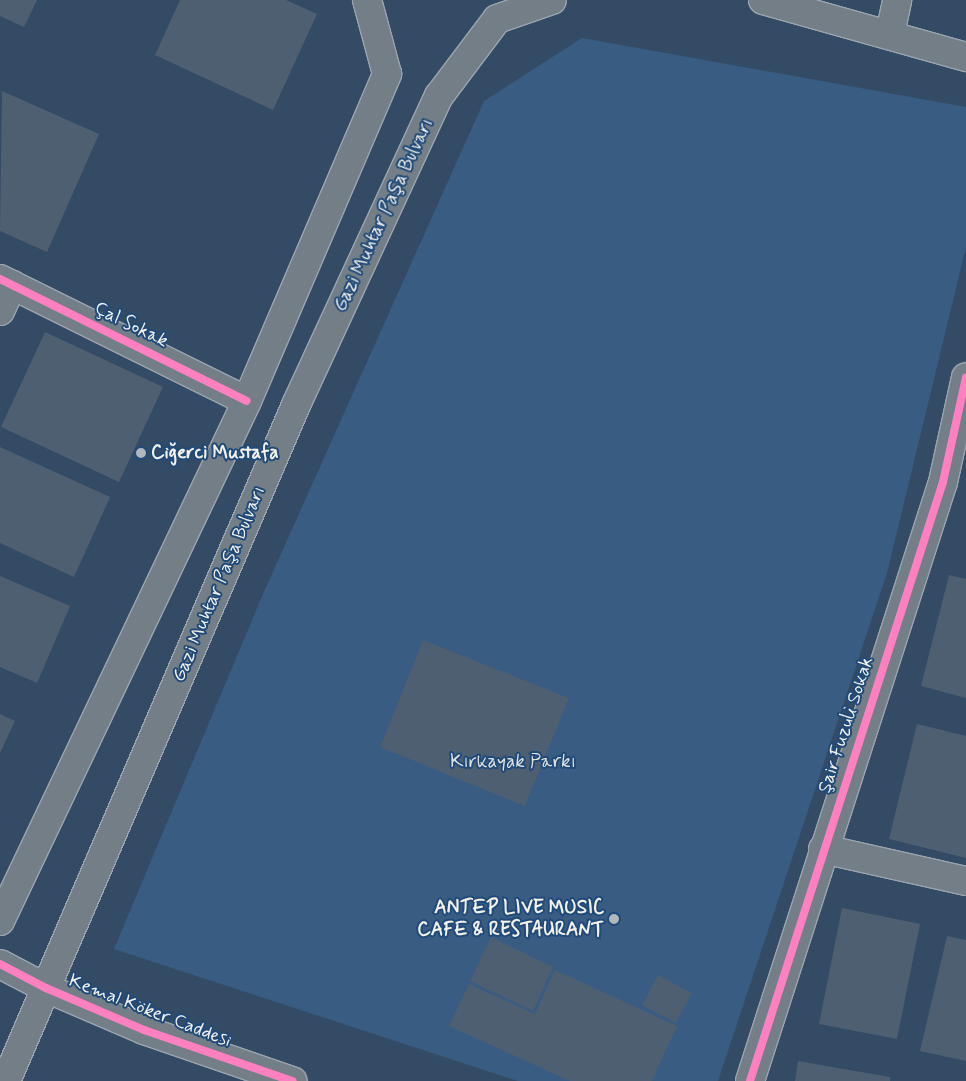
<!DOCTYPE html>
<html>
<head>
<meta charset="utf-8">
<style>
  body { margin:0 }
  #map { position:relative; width:966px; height:1081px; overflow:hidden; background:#344b65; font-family:Mynerve,sans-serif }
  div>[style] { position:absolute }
  .green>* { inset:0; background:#395c83 }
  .building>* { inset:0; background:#4e5f72 }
  .roads { filter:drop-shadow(1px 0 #9ba5af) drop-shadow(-1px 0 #9ba5af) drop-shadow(0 1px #9ba5af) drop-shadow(0 -1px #9ba5af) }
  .minor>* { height:28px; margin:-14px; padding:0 14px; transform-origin:14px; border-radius:14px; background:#737e87 }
  .tertiary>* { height:28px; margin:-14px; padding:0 14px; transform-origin:14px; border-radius:14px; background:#737e87 }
  .secondary>* { height:28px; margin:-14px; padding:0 14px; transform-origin:14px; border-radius:14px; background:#737e87 }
  .cycleway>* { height:8px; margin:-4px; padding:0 4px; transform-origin:4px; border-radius:4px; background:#ff80c0 }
  .dots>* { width:14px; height:14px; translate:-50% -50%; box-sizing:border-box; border:2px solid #1f4a7a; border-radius:50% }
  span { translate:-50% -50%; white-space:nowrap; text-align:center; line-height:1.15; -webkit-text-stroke:4px #1f4a7a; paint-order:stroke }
  .street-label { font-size:19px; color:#f4f1e8 }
  .poi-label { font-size:19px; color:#f4f1e8; font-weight:700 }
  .left { translate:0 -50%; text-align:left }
  .right { translate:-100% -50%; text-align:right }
  .park-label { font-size:19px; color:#e1e2de }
</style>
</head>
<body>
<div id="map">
  <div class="green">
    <div style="clip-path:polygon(582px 38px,966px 107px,966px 247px,887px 573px,718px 1081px,518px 1081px,114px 949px,263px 594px,484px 101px)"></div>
  </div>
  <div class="building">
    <div style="clip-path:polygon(0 0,37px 0,24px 27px,0 16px)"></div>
    <div style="clip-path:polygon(180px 0,286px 0,317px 14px,273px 110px,155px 55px)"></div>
    <div style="clip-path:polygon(2px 91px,99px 134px,47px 252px,0 231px)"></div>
    <div style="clip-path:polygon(45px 332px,163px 387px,119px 482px,1px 427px)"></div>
    <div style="clip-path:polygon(0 447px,110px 497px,74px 577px,0 543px)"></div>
    <div style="clip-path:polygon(949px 575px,966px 579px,966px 698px,921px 686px)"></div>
    <div style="clip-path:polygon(0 576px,70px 606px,37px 683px,0 667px)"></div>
    <div style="clip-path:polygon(423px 640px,569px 698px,525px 806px,380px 747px)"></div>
    <div style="clip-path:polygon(0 714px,15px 721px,0 753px)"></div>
    <div style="clip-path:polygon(917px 724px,966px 736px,966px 858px,889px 839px)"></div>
    <div style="clip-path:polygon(842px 908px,920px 924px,897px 1039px,819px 1024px)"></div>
    <div style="clip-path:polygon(947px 936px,966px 940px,966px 1061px,920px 1051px)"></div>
    <div style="clip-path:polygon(491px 937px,553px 967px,533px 1011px,470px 981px)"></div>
    <div style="clip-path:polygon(555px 970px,677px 1026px,652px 1081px,570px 1081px,449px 1026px,469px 984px,535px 1014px)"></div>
    <div style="clip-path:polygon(658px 975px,692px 993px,676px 1023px,642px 1005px)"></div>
    <div style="clip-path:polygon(798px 1061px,890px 1077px,890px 1081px,795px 1081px)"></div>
  </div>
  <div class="roads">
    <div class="minor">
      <div style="left:890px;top:34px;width:35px;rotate:-78deg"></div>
      <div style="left:0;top:279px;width:275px;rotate:26.3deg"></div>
      <div style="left:0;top:311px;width:29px;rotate:-65deg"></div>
      <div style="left:823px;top:849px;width:147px;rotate:12.6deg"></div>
      <div style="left:750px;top:1081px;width:629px;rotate:-72.14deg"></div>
      <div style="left:943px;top:482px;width:107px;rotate:-77.6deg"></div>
    </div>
    <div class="tertiary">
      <div style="left:0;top:964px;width:52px;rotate:27.6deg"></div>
      <div style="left:46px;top:988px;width:107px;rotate:23.2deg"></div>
      <div style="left:144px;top:1030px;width:157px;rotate:19deg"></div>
    </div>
    <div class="secondary">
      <div style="left:763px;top:0;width:211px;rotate:15.7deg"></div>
      <div style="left:0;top:921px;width:576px;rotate:-64.59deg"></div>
      <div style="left:247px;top:401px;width:356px;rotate:-66.8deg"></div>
      <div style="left:387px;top:74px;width:77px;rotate:-105.1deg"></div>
      <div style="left:6px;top:1081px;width:736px;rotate:-66.78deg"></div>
      <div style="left:296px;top:405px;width:340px;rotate:-65.2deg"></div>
      <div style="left:439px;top:96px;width:96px;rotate:-53deg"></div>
      <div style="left:497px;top:19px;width:58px;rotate:-19.1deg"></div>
    </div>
  </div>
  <div class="cycleway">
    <div style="left:0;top:279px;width:275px;rotate:26.3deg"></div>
    <div style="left:0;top:964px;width:52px;rotate:27.6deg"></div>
    <div style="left:46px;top:988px;width:107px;rotate:23.2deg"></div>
    <div style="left:144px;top:1030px;width:157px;rotate:19deg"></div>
    <div style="left:750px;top:1081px;width:629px;rotate:-72.14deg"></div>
    <div style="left:943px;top:482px;width:107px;rotate:-77.6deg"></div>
  </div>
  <div class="dots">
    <div style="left:141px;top:453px;background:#b1b7ba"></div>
    <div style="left:614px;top:919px;background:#b1b7ba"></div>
  </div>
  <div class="street-label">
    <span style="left:384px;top:215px;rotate:-65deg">Gazi Muhtar Paşa Bulvarı</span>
    <span style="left:131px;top:325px;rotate:26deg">Çal Sokak</span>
    <span style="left:219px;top:584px;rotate:-67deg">Gazi Muhtar Paşa Bulvarı</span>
    <span style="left:846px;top:725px;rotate:-72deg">Şair Fuzuli Sokak</span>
    <span style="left:150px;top:1011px;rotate:21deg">Kemal Köker Caddesi</span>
  </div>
  <div class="poi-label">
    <span class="left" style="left:151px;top:453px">Ciğerci Mustafa</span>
    <span class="right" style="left:604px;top:919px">ANTEP LIVE MUSIC<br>CAFE &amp; RESTAURANT</span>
  </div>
  <div class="park-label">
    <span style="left:513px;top:762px">Kırkayak Parkı</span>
  </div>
</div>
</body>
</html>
